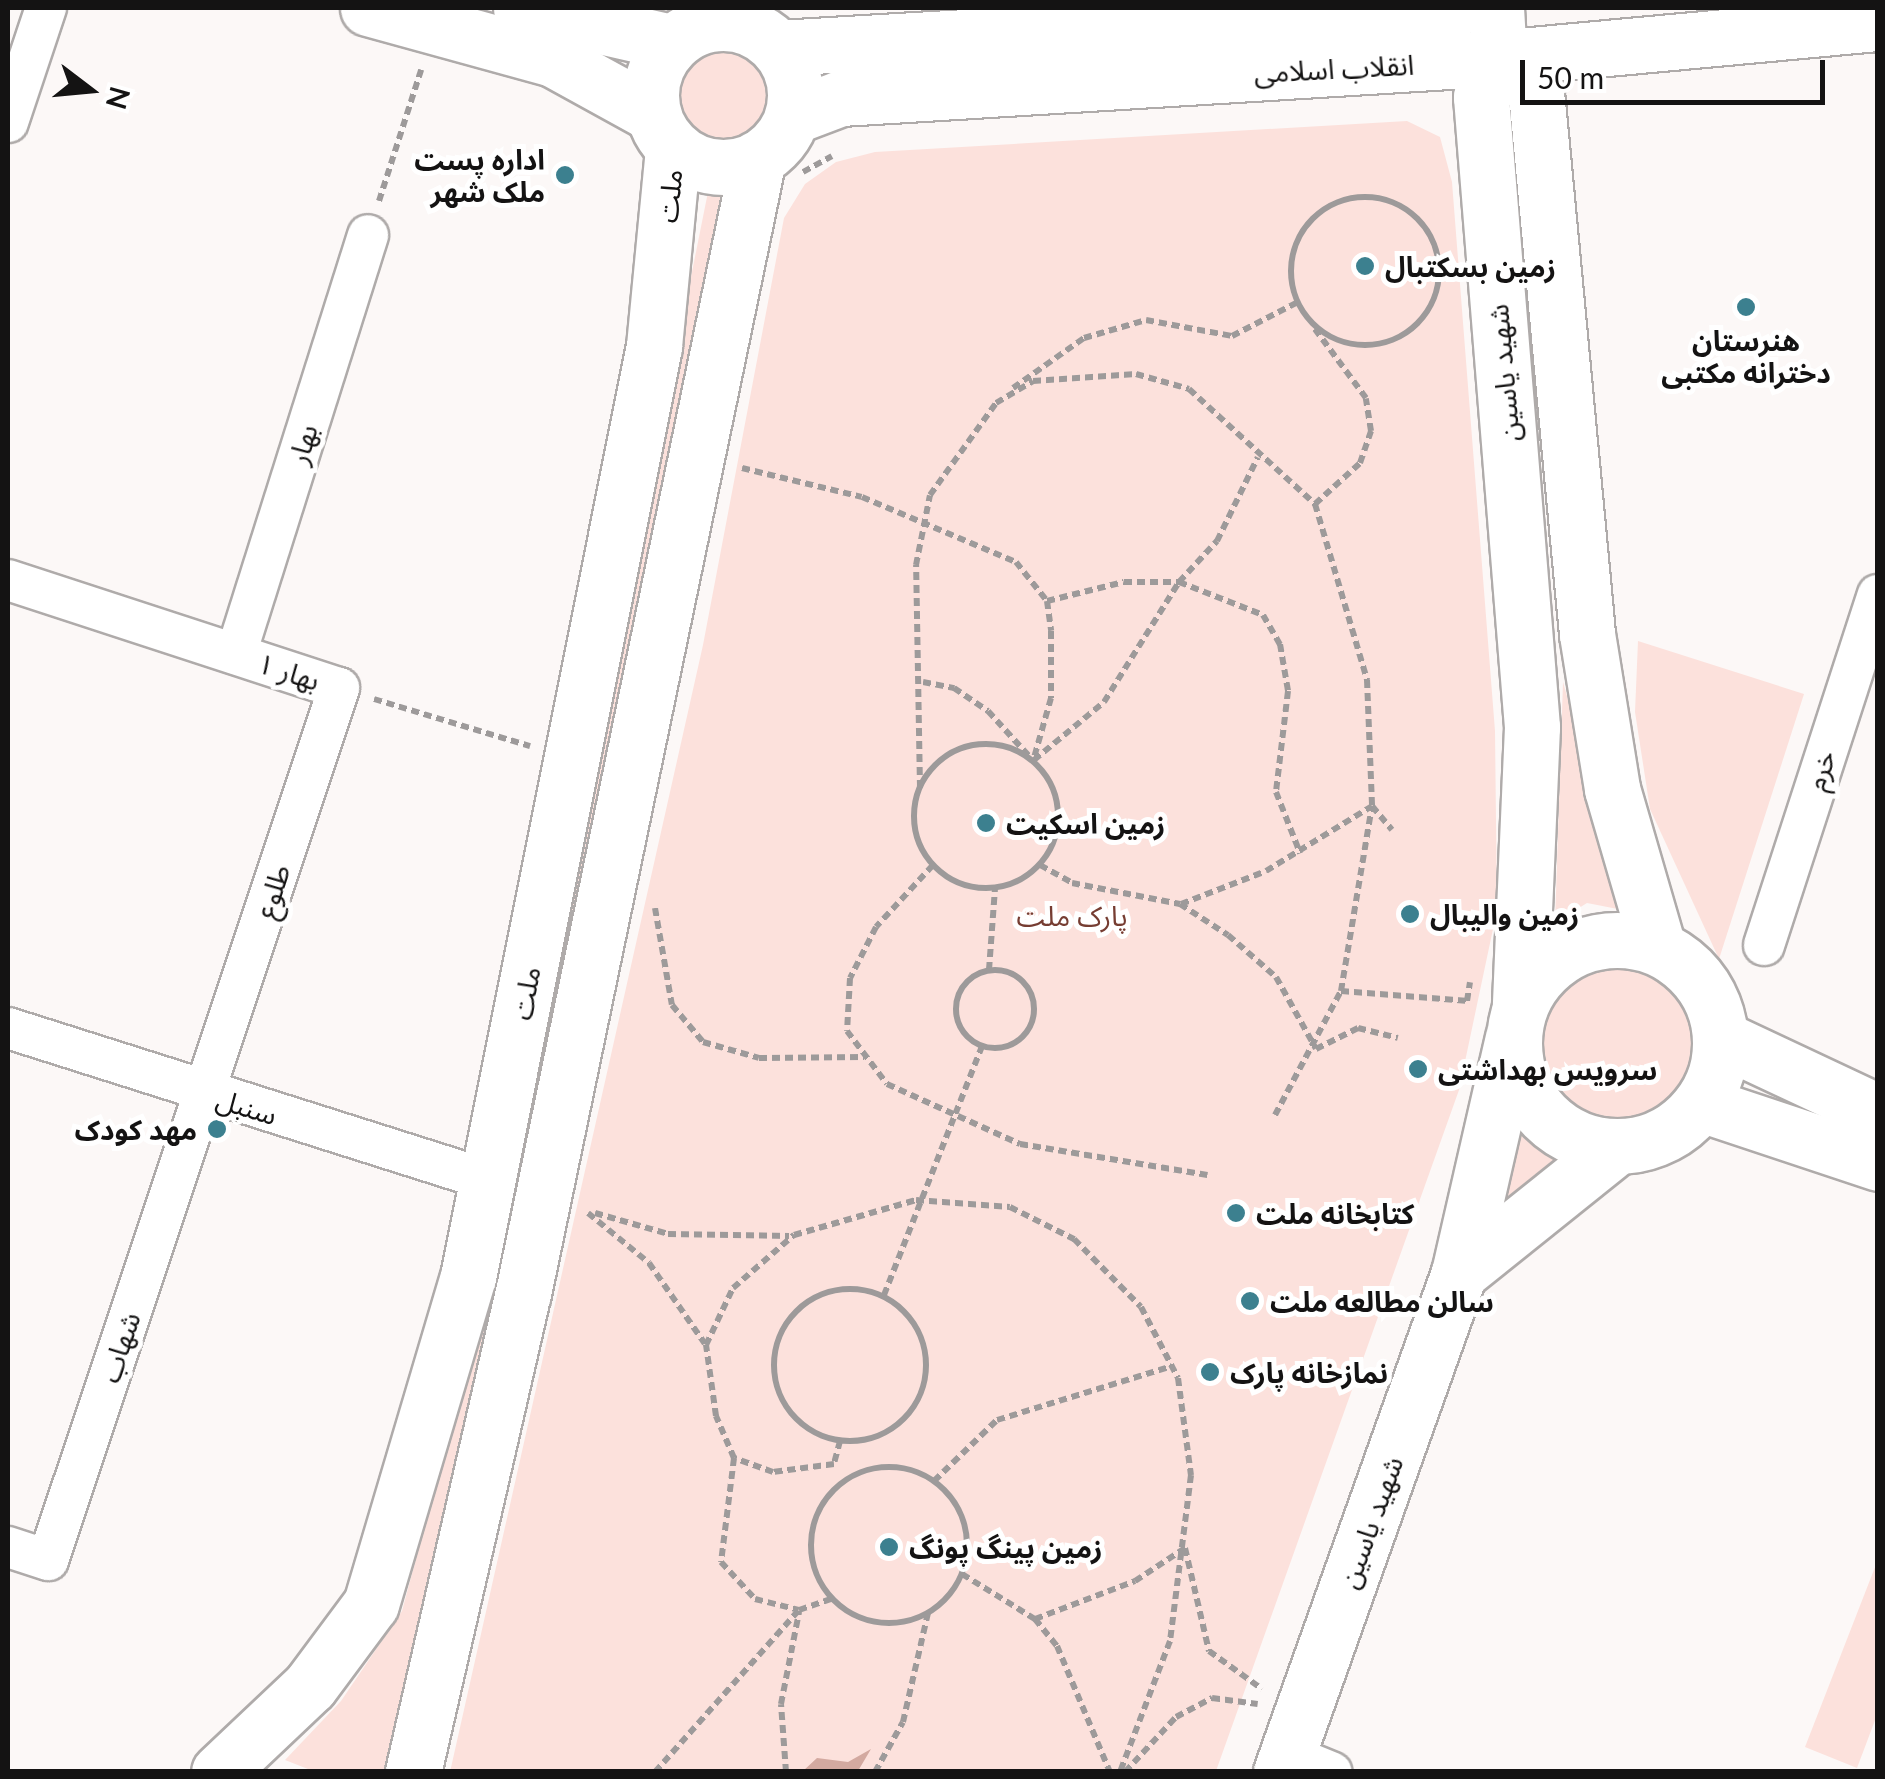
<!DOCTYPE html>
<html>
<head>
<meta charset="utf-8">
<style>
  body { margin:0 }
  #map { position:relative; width:1885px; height:1779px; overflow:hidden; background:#fcf8f7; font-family:Lato,"Noto Sans Arabic",sans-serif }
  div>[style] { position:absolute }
  .green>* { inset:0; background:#fce1dc }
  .round { border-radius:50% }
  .water>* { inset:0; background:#d3a9a0 }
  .path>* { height:6px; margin-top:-3px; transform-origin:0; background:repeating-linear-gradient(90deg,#9d9a9a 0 8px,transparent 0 13px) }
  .path>.ring { margin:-3px; padding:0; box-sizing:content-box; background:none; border:6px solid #9d9a9a; border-radius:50% }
  .roads { filter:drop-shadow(2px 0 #afabaa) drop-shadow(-2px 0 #afabaa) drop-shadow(0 2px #afabaa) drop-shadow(0 -2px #afabaa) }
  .street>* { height:40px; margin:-20px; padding:0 20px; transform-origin:20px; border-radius:20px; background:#fff }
  .secondary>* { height:55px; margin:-27.5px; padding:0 27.5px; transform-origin:27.5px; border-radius:27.5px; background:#fff }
  .secondary>.ring { margin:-27.5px; padding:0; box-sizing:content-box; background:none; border:55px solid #fff; border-radius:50% }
  .dots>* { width:28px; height:28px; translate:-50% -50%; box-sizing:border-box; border:5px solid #fff; border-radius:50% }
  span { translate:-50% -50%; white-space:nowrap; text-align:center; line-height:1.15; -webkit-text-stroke:10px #fff; paint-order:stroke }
  .street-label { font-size:28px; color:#141313 }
  .poi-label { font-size:28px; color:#141313; font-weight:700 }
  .right { translate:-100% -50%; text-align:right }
  .left { translate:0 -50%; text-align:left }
  .park-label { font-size:28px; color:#763d32 }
  .frame { position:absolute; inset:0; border:10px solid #141313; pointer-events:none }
  .north { position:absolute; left:40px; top:40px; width:100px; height:100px; -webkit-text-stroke:8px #fff; paint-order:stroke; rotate:106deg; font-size:28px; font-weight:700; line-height:40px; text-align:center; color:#141313 }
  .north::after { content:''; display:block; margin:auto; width:35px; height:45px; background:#141313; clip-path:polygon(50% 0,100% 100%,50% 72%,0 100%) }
  .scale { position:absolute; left:1520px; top:60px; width:305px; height:45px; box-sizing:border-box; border:5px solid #141313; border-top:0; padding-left:12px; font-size:30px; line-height:35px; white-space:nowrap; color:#141313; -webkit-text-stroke:8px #fff; paint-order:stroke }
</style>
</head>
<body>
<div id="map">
  <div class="green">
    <div class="round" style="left:673px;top:49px;width:96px;height:96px"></div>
    <div style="clip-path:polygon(1407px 121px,1440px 137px,1452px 182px,1495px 731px,1497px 910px,1459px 1090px,1216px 1771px,450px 1772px,703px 645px,784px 218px,805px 184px,836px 162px,875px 152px)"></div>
    <div style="clip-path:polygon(709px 187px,724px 198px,524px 1157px,518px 1141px)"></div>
    <div style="clip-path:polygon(1638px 641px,1804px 694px,1719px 959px,1650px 809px,1635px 712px)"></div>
    <div style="clip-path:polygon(1563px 682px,1628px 911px,1587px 903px,1555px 923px)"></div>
    <div class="round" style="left:1530px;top:954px;width:178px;height:178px"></div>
    <div style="clip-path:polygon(1529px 1114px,1573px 1154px,1478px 1238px)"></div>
    <div style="clip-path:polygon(509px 1212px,521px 1214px,390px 1771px,313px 1771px,285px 1760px,341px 1701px,402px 1611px)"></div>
    <div style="clip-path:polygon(1877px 1562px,1877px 1715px,1857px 1768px,1805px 1747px)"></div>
  </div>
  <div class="water">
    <div style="clip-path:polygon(871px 1749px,858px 1771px,803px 1771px,817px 1758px,848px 1762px)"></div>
  </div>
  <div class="path">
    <div style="left:803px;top:172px;width:33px;rotate:-29deg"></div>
    <div class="ring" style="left:1291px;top:197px;width:142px;height:142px"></div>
    <div style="left:379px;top:201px;width:138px;rotate:-72.2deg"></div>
    <div style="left:1013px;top:388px;width:87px;rotate:-35.2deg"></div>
    <div style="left:1084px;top:338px;width:65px;rotate:-16.2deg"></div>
    <div style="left:1146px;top:320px;width:87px;rotate:10.5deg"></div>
    <div style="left:1232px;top:336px;width:74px;rotate:-27.3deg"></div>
    <div style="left:742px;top:468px;width:123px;rotate:13.6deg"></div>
    <div style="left:862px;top:497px;width:167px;rotate:22.9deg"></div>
    <div style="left:1016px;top:562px;width:50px;rotate:51.5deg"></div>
    <div style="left:1047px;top:601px;width:30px;rotate:82deg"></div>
    <div style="left:1051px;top:631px;width:67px;rotate:90deg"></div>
    <div style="left:1051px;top:698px;width:66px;rotate:105.9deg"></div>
    <div style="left:1315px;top:504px;width:61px;rotate:-42.3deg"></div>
    <div style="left:1360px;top:463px;width:34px;rotate:-71deg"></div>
    <div style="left:1371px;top:431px;width:33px;rotate:-99deg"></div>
    <div style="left:1366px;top:398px;width:86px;rotate:-126.5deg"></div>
    <div style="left:1047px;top:601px;width:79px;rotate:-13.9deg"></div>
    <div style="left:1124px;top:582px;width:55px"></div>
    <div style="left:1179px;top:582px;width:90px;rotate:21.4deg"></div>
    <div style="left:1263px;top:615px;width:34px;rotate:60deg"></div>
    <div style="left:1280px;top:644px;width:48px;rotate:80.3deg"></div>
    <div style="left:1288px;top:691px;width:102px;rotate:96.8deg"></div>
    <div style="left:1276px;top:792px;width:66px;rotate:68.5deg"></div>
    <div style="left:923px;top:682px;width:32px;rotate:11deg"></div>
    <div style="left:954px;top:688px;width:41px;rotate:34.1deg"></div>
    <div style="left:988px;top:711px;width:61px;rotate:47.7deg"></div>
    <div style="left:374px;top:699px;width:163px;rotate:16.8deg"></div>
    <div class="ring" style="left:914px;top:744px;width:138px;height:138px"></div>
    <div style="left:1034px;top:760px;width:91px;rotate:-39.6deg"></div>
    <div style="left:1104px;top:702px;width:142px;rotate:-58deg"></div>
    <div style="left:1179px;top:582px;width:56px;rotate:-47.2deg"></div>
    <div style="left:1217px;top:541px;width:93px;rotate:-64deg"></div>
    <div style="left:920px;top:788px;width:223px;rotate:-91deg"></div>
    <div style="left:916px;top:565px;width:71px;rotate:-78.7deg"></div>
    <div style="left:930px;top:495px;width:113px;rotate:-54.3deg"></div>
    <div style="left:996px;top:403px;width:43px;rotate:-30.7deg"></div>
    <div style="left:1033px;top:381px;width:103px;rotate:-3.9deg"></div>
    <div style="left:1136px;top:374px;width:55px;rotate:15.8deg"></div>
    <div style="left:1189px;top:389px;width:171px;rotate:42.4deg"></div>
    <div style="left:1315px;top:504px;width:184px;rotate:73.5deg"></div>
    <div style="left:1367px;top:680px;width:126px;rotate:87.7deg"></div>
    <div style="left:1372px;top:806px;width:31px;rotate:50deg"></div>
    <div style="left:933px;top:865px;width:84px;rotate:132.6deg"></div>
    <div style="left:876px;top:927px;width:57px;rotate:117deg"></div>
    <div style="left:850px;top:978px;width:53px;rotate:93.2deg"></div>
    <div style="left:847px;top:1031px;width:66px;rotate:53deg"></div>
    <div style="left:887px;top:1084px;width:146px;rotate:24.3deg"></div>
    <div style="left:1020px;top:1144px;width:190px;rotate:9.4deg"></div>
    <div style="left:1040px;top:865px;width:37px;rotate:29deg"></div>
    <div style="left:1072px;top:883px;width:110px;rotate:11deg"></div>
    <div style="left:1180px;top:904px;width:57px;rotate:32.9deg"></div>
    <div style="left:1228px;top:935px;width:64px;rotate:41.2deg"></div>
    <div style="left:1276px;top:977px;width:82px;rotate:60.9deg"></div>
    <div style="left:1316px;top:1049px;width:47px;rotate:-26.6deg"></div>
    <div style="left:1358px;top:1028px;width:41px;rotate:14deg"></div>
    <div style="left:1181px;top:904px;width:91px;rotate:-21.2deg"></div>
    <div style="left:1266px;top:871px;width:124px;rotate:-31.5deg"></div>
    <div style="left:655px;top:908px;width:98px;rotate:80.1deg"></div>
    <div style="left:672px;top:1005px;width:48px;rotate:50deg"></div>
    <div style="left:703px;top:1042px;width:58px;rotate:15.9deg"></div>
    <div style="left:759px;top:1058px;width:105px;rotate:-0.5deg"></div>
    <div class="ring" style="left:956px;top:970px;width:72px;height:72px"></div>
    <div style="left:989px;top:970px;width:82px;rotate:-85.8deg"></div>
    <div style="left:1341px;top:991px;width:128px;rotate:4.5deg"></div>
    <div style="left:1467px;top:1001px;width:19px;rotate:-81deg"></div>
    <div style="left:1275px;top:1115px;width:140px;rotate:-62deg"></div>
    <div style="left:1341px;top:991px;width:188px;rotate:-80.5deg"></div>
    <div style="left:588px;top:1213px;width:79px;rotate:39.3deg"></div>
    <div style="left:649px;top:1263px;width:98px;rotate:55.3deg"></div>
    <div style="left:595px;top:1213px;width:76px;rotate:16deg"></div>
    <div style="left:668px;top:1234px;width:121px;rotate:0.9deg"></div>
    <div class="ring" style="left:774px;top:1289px;width:146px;height:146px"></div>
    <div style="left:884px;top:1295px;width:268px;rotate:-68.5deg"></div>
    <div style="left:840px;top:1441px;width:24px;rotate:105deg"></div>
    <div style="left:834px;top:1464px;width:62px;rotate:172.5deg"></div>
    <div style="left:773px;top:1472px;width:41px;rotate:-160.3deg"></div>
    <div style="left:734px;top:1458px;width:46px;rotate:-113.2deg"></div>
    <div style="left:716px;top:1416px;width:72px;rotate:-98deg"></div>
    <div style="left:706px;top:1345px;width:63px;rotate:-64.7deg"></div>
    <div style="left:733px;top:1288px;width:81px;rotate:-41deg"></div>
    <div style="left:794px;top:1235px;width:127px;rotate:-16deg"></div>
    <div style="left:916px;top:1200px;width:94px;rotate:4.3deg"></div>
    <div style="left:1010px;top:1207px;width:72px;rotate:26.6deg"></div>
    <div style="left:1074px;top:1239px;width:95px;rotate:45.4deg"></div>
    <div style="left:1141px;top:1307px;width:80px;rotate:62.5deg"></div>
    <div style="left:1178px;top:1378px;width:98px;rotate:82.4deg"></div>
    <div style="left:1191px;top:1475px;width:167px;rotate:97.2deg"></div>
    <div style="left:1170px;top:1641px;width:140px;rotate:110.9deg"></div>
    <div style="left:734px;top:1458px;width:105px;rotate:97.1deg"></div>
    <div style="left:721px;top:1562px;width:50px;rotate:47.4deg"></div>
    <div style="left:755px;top:1599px;width:45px;rotate:14deg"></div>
    <div style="left:799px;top:1610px;width:34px;rotate:-19deg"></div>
    <div class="ring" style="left:811px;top:1467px;width:150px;height:150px"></div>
    <div style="left:934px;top:1481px;width:88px;rotate:-44.1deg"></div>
    <div style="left:997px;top:1420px;width:183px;rotate:-17.1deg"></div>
    <div style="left:962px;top:1574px;width:86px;rotate:31.7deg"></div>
    <div style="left:1035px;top:1619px;width:35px;rotate:51deg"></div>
    <div style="left:1057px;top:1646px;width:137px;rotate:67.2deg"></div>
    <div style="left:1035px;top:1619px;width:107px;rotate:-20.8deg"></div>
    <div style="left:1135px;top:1581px;width:60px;rotate:-33.4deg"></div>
    <div style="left:1185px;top:1548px;width:106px;rotate:76.9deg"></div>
    <div style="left:1209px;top:1651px;width:65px;rotate:35.6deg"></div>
    <div style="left:655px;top:1772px;width:217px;rotate:-48.4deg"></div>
    <div style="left:786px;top:1772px;width:68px;rotate:-94.2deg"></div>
    <div style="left:781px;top:1704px;width:94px;rotate:-78.9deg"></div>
    <div style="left:875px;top:1772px;width:57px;rotate:-60.8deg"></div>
    <div style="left:903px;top:1722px;width:112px;rotate:-77.1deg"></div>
    <div style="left:1125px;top:1772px;width:75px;rotate:-47.2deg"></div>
    <div style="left:1176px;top:1717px;width:41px;rotate:-27.8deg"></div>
    <div style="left:1212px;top:1698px;width:46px;rotate:7.4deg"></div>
  </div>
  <div class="roads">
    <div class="street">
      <div style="left:8px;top:122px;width:120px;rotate:-71.6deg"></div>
      <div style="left:8px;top:580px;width:348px;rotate:18.1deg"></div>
      <div style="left:339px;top:688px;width:919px;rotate:108.45deg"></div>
      <div style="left:48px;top:1560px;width:42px;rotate:-162deg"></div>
      <div style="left:236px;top:654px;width:439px;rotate:-72.5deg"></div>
      <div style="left:1764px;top:945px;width:368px;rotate:-72deg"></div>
      <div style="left:8px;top:1028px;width:503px;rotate:17.57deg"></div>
      <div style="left:1287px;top:1754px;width:48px;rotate:22.2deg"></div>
    </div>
    <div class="secondary">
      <div style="left:368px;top:8px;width:192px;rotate:15.4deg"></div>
      <div style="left:553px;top:59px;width:114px;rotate:28.8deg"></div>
      <div style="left:521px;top:8px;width:154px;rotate:12.8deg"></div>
      <div style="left:1496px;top:8px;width:50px;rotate:86.6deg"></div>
      <div style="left:1499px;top:58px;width:43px;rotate:114.8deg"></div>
      <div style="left:1481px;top:97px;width:632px;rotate:85.37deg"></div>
      <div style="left:1532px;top:727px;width:280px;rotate:92.5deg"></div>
      <div class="ring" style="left:651px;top:23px;width:89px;height:89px"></div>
      <div style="left:779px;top:48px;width:680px;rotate:-3.37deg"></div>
      <div style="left:1499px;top:58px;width:50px;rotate:42.6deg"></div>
      <div style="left:1536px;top:92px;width:544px;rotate:84.62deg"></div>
      <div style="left:1587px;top:634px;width:157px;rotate:80.8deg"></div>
      <div style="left:1612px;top:789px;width:165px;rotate:73.8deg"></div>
      <div style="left:793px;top:116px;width:51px;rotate:-20.6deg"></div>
      <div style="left:841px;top:98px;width:659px;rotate:-3.48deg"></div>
      <div style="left:1499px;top:58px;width:381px;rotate:-5.3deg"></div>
      <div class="ring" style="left:1514px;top:940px;width:151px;height:151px"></div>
      <div style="left:1720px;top:1038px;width:174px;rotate:25.1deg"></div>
      <div style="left:1701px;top:1104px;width:187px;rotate:18.4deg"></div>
      <div style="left:1459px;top:1273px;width:201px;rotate:-38.7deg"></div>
      <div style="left:219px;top:1772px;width:125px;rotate:-43.4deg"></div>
      <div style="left:310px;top:1686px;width:102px;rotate:-53.4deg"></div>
      <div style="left:371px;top:1604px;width:341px;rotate:-73.5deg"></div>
      <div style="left:468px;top:1277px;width:949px;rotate:-78.7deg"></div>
      <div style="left:654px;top:346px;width:199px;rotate:-84.5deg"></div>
      <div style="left:413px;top:1772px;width:491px;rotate:-77.1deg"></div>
      <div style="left:523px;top:1293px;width:1159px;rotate:-78.3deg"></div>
      <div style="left:1281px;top:1772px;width:530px;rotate:-70.37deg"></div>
      <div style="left:1459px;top:1273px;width:241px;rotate:-77.1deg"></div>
    </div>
  </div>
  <div class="dots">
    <div style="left:565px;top:175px;background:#3c808f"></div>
    <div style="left:1365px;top:266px;background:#3c808f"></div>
    <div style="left:1746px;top:307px;background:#3c808f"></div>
    <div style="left:986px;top:823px;background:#3c808f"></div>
    <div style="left:1410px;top:914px;background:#3c808f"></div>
    <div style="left:1418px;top:1069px;background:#3c808f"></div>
    <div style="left:217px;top:1129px;background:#3c808f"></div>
    <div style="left:1236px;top:1213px;background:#3c808f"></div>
    <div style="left:1250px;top:1301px;background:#3c808f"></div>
    <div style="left:1210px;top:1372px;background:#3c808f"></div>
    <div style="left:889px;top:1547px;background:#3c808f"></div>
  </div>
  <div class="street-label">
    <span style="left:1334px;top:68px;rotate:-3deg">انقلاب اسلامی</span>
    <span style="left:669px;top:196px;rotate:-84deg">ملت</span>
    <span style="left:1503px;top:373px;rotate:-95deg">شهید یاسین</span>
    <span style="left:302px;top:444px;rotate:-73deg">بهار</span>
    <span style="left:289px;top:671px;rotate:18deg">بهار ۱</span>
    <span style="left:1820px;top:770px;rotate:-72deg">خرم</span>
    <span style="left:272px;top:891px;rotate:-72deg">طلوع</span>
    <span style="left:525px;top:993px;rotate:-79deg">ملت</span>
    <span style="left:247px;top:1106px;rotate:17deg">سنبل</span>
    <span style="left:119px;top:1347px;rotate:-71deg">شهاب</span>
    <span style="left:1370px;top:1522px;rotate:-70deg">شهید یاسین</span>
  </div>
  <div class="poi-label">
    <span class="right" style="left:545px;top:175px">اداره پست<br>ملک شهر</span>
    <span class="left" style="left:1385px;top:266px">زمین بسکتبال</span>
    <span style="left:1746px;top:356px">هنرستان<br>دخترانه مکتبی</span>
    <span class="left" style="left:1006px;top:823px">زمین اسکیت</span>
    <span class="left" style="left:1430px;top:914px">زمین والیبال</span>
    <span class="left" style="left:1438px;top:1069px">سرویس بهداشتی</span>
    <span class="right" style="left:197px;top:1129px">مهد کودک</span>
    <span class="left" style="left:1256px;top:1213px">کتابخانه ملت</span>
    <span class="left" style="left:1270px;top:1301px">سالن مطالعه ملت</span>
    <span class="left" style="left:1230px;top:1372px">نمازخانه پارک</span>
    <span class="left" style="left:909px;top:1547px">زمین پینگ پونگ</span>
  </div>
  <div class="park-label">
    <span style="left:1072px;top:915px">پارک ملت</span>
  </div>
  <div class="frame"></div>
  <div class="north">N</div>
  <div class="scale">50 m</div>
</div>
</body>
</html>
